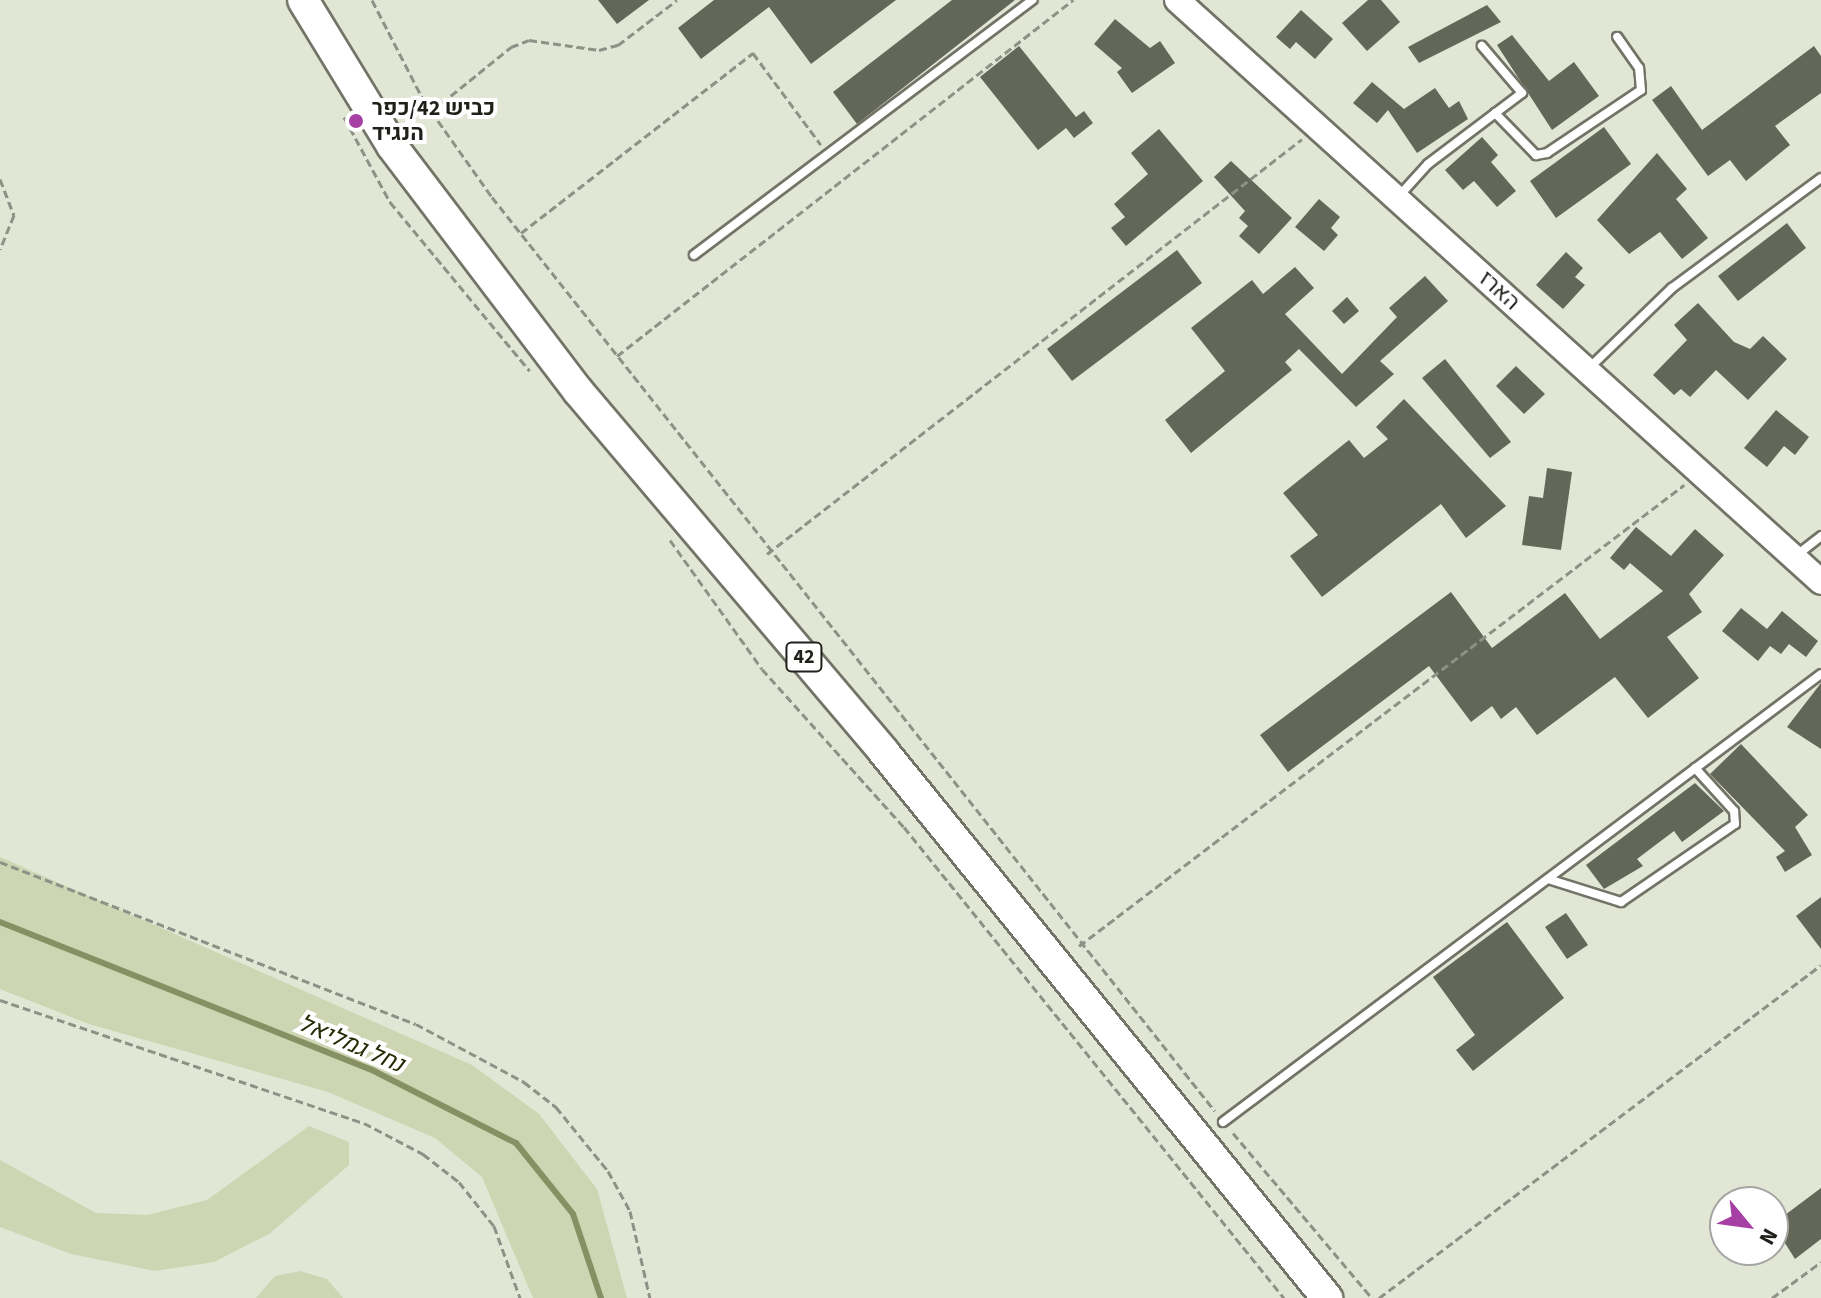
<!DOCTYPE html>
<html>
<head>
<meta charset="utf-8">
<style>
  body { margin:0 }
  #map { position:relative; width:1821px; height:1298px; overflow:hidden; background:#e2e6d5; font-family:"Source Sans 3",Heebo,sans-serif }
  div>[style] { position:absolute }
  .green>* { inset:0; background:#cdd5b3 }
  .stream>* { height:6px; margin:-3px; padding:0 3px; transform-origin:3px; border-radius:3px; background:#869062 }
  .building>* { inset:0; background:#636758 }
  .path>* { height:3px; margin-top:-1.5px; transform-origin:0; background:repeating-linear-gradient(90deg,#8e9185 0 8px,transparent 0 12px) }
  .roads { filter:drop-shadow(2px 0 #717466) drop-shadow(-2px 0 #717466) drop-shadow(0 2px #717466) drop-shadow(0 -2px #717466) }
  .lane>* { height:8px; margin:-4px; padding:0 4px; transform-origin:4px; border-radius:4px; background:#fff }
  .secondary>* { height:24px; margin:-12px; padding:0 12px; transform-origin:12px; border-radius:12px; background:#fff }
  .highway>* { height:30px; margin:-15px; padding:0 15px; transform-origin:15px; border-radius:15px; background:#fff }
  .dots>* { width:22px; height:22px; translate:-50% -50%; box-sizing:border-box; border:4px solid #fff; border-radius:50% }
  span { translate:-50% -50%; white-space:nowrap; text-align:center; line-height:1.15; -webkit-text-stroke:8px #fff; paint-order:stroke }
  .shield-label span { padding:2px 6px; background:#fff; border:2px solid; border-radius:6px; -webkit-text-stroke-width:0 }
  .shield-label { font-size:20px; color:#1e201a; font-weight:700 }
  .poi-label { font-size:22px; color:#1e201a; font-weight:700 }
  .left { translate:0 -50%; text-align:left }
  .street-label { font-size:22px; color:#1e201a }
  .water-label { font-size:24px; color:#262d06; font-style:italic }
  .north { position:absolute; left:1709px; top:1186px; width:80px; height:80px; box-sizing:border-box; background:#fff; border:2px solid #a5a6a3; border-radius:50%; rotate:119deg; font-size:22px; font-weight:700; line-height:32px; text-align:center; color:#1e201a }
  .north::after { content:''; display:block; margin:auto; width:28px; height:36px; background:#a640a4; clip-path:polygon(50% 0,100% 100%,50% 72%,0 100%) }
</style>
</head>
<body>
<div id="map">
  <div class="green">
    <div style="clip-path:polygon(0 857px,472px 1065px,539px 1114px,597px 1189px,627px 1298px,533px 1298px,482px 1177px,435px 1138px,328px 1092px,89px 1024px,0 989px)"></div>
    <div style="clip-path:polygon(309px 1126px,349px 1142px,349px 1165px,269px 1234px,214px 1262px,155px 1271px,71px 1254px,0 1227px,0 1160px,96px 1213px,147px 1215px,207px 1200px)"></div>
    <div style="clip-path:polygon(300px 1271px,327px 1279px,343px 1298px,256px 1298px,275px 1276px)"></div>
  </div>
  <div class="stream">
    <div style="left:0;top:922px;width:400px;rotate:21.7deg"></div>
    <div style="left:372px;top:1070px;width:161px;rotate:26.9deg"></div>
    <div style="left:516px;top:1143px;width:91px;rotate:51.2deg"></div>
    <div style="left:573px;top:1214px;width:89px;rotate:71.6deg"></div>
  </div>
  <div class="building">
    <div style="clip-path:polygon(598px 0,649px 0,617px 24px)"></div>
    <div style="clip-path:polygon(714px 0,896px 0,811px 64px,769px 7px,701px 59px,678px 28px)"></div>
    <div style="clip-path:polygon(952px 0,1015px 0,857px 124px,833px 92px)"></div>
    <div style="clip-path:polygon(1368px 0,1381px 0,1400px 22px,1367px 51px,1342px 23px)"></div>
    <div style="clip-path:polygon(1487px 5px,1501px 22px,1419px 63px,1408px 47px)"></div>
    <div style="clip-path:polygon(1301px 10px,1333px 39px,1315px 59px,1296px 42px,1290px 49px,1276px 37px)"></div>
    <div style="clip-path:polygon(1115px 19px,1150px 48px,1160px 41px,1175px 63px,1132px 93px,1117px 72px,1122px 68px,1094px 44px)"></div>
    <div style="clip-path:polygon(1512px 35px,1549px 81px,1574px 62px,1599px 96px,1552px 130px,1497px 45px)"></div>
    <div style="clip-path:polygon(1019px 46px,1076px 117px,1084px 111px,1093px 123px,1074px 138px,1066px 128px,1038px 150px,980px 77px)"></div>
    <div style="clip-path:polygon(1814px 46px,1821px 56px,1821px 93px,1775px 126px,1790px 145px,1746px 181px,1730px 160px,1708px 176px,1652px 100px,1671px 86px,1702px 130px)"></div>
    <div style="clip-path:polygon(1372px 82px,1404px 109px,1435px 88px,1449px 108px,1459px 101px,1468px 119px,1417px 153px,1388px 110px,1377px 123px,1353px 103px)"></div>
    <div style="clip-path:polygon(1604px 127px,1631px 164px,1556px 218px,1530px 181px)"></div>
    <div style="clip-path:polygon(1159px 129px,1203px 181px,1126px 246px,1111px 228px,1125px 217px,1114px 204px,1148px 174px,1131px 153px)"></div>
    <div style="clip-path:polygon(1482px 137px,1498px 155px,1491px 162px,1516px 191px,1497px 207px,1474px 181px,1463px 190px,1445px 170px)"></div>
    <div style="clip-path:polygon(1657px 153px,1687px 189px,1676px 199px,1708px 238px,1682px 259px,1660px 232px,1629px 254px,1597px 220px)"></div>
    <div style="clip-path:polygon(1231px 161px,1292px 218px,1259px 254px,1239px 236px,1248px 226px,1239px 218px,1245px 211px,1214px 177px)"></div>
    <div style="clip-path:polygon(1319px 199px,1340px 217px,1331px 228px,1338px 235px,1324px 251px,1295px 227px)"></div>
    <div style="clip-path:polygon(1787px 223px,1806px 248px,1738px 301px,1718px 276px)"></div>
    <div style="clip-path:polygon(1177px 250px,1202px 283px,1072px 381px,1047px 349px)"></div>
    <div style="clip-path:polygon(1566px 252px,1583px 268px,1575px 277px,1585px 285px,1563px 309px,1536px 285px)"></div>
    <div style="clip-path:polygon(1295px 267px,1314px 288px,1285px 314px,1342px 374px,1397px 317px,1389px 308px,1425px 276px,1448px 301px,1380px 361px,1394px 374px,1356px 407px,1299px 349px,1285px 362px,1292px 370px,1191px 453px,1165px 420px,1225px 371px,1191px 328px,1252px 280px,1263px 294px)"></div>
    <div style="clip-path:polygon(1347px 297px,1359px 311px,1344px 324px,1332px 311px)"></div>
    <div style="clip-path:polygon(1698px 303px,1734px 342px,1750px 349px,1763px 336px,1787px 359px,1748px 400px,1716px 370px,1690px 397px,1681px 389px,1674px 395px,1653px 375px,1687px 340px,1674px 325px)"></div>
    <div style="clip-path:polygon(1445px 359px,1511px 442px,1490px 458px,1422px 378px)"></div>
    <div style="clip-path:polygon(1516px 366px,1545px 394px,1524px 414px,1496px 386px)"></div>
    <div style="clip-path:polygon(1404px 399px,1506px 506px,1466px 538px,1441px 504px,1322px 597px,1290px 556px,1318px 535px,1283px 493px,1349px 440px,1364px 458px,1388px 439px,1376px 427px)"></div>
    <div style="clip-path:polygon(1776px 410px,1809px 437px,1795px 455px,1784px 446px,1767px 467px,1744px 448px)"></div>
    <div style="clip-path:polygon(1547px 468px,1572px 472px,1561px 550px,1522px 545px,1529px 496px,1543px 498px)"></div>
    <div style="clip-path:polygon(1636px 527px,1671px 556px,1695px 529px,1724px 555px,1689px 594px,1702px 612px,1667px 637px,1699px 678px,1648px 718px,1615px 677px,1537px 735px,1516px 707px,1501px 719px,1492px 706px,1471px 722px,1429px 666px,1288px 772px,1260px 735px,1451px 592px,1492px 648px,1565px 593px,1600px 639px,1663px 591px,1630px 563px,1624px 570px,1610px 558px)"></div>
    <div style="clip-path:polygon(1741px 608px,1767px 629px,1782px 611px,1818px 641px,1806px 657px,1789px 644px,1781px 654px,1770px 646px,1758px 661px,1722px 631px)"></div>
    <div style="clip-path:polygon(1821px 683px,1821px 749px,1787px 727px)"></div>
    <div style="clip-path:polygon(1741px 744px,1808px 815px,1795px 827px,1812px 855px,1785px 872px,1776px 857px,1785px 851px,1710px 774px)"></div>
    <div style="clip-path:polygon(1695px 783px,1724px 811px,1682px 842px,1674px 831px,1637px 859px,1643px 866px,1604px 889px,1586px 865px)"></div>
    <div style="clip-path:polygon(1821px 897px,1821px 949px,1796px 916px)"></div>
    <div style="clip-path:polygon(1566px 913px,1588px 945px,1567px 959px,1545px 927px)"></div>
    <div style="clip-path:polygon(1507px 922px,1564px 998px,1473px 1071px,1456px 1050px,1475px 1035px,1433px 977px)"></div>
    <div style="clip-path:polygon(1821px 1188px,1821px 1239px,1795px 1259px,1773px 1224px)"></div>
  </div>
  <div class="path">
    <div style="left:372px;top:0;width:114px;rotate:62.8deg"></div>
    <div style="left:424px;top:101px;width:118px;rotate:54.7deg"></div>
    <div style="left:492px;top:197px;width:1165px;rotate:51.66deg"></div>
    <div style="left:432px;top:111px;width:102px;rotate:-39deg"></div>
    <div style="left:511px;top:47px;width:19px;rotate:-21deg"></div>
    <div style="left:529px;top:40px;width:71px;rotate:8.1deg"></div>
    <div style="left:599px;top:50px;width:20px;rotate:-15deg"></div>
    <div style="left:618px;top:45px;width:74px;rotate:-37.3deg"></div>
    <div style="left:344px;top:117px;width:97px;rotate:61.6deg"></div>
    <div style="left:390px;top:202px;width:219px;rotate:50.4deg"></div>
    <div style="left:0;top:179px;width:39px;rotate:69deg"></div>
    <div style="left:14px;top:215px;width:37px;rotate:112deg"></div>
    <div style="left:521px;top:233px;width:294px;rotate:-37.8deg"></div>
    <div style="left:753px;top:53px;width:114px;rotate:53.5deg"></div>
    <div style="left:617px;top:356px;width:579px;rotate:-37.98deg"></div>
    <div style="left:670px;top:540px;width:158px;rotate:54.5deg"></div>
    <div style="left:762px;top:669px;width:212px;rotate:48.1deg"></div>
    <div style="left:904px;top:827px;width:605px;rotate:51.1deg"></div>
    <div style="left:767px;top:554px;width:677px;rotate:-37.8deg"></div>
    <div style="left:0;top:862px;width:446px;rotate:21.3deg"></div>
    <div style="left:416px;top:1024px;width:123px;rotate:28.2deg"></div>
    <div style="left:524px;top:1082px;width:41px;rotate:38deg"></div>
    <div style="left:556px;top:1107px;width:82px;rotate:50.9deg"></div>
    <div style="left:608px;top:1171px;width:46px;rotate:61.2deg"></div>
    <div style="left:630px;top:1211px;width:89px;rotate:77.1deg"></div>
    <div style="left:1079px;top:946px;width:761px;rotate:-37.31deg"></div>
    <div style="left:0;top:1000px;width:384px;rotate:18.7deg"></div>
    <div style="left:364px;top:1123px;width:67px;rotate:27.7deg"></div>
    <div style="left:423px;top:1154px;width:46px;rotate:37.9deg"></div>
    <div style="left:459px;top:1182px;width:56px;rotate:51.5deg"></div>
    <div style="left:494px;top:1226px;width:77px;rotate:70.1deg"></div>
    <div style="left:1233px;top:1133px;width:216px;rotate:49.9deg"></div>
    <div style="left:1379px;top:1298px;width:553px;rotate:-36.99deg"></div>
    <div style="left:1772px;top:1298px;width:61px;rotate:-36.3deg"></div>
  </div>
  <div class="roads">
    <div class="lane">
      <div style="left:1495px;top:113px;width:59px;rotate:45.7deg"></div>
      <div style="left:1536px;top:155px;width:11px;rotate:-10deg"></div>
      <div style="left:1547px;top:153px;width:113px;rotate:-33.8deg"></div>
      <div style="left:1641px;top:90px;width:22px;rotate:-95deg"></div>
      <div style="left:1639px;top:68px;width:38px;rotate:-125deg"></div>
      <div style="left:1399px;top:196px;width:43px;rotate:-47.8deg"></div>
      <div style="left:1428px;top:164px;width:118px;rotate:-37.1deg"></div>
      <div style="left:1522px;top:93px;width:62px;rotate:-130.4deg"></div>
      <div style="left:694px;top:255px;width:424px;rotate:-37deg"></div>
      <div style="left:1587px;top:370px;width:118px;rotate:-44deg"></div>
      <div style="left:1672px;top:288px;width:185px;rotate:-36.4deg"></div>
      <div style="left:1797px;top:555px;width:31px;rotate:-38deg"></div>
      <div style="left:1548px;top:879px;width:77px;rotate:17.5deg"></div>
      <div style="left:1621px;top:902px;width:138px;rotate:-34.4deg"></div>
      <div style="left:1735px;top:824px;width:13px;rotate:-94deg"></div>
      <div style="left:1734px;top:811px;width:58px;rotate:-132.2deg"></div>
      <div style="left:1223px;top:1122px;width:747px;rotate:-36.84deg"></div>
    </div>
    <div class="secondary">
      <div style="left:1177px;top:0;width:868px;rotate:42.1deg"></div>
    </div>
    <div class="highway">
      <div style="left:303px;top:0;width:171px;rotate:58.6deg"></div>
      <div style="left:392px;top:146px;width:308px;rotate:52.8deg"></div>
      <div style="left:578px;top:391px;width:472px;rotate:49.7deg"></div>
      <div style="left:883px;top:751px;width:705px;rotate:50.93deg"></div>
    </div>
  </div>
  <div class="dots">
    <div style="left:356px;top:121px;background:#a640a4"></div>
  </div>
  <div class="shield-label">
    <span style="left:804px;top:657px">42</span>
  </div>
  <div class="poi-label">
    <span class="left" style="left:372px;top:121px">כביש 42/כפר<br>הנגיד</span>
  </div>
  <div class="street-label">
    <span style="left:1499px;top:291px;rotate:42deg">הארז</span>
  </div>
  <div class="water-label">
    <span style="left:351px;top:1044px;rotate:23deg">נחל גמליאל</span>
  </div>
  <div class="north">N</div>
</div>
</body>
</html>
